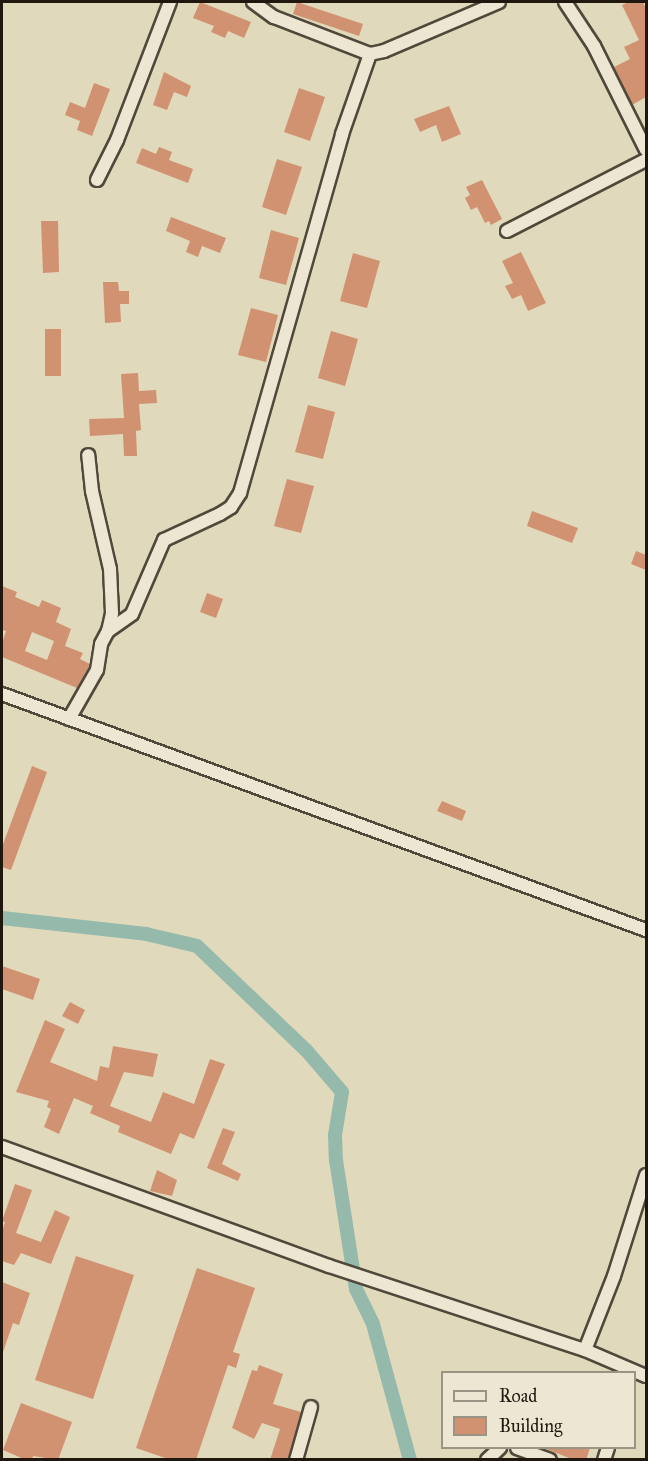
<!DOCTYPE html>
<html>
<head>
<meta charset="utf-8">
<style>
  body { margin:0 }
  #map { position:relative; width:648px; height:1461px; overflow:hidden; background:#e1d9bc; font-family:"IM FELL Great Primer",serif }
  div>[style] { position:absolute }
  .canal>* { height:14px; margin:-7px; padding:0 7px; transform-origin:7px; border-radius:7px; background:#95baac }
  .building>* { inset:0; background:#d19271 }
  .roads { filter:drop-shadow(2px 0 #50483a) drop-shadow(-2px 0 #50483a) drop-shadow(0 2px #50483a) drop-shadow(0 -2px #50483a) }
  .minor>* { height:12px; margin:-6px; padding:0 6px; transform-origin:6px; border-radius:6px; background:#ece6d3 }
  span { translate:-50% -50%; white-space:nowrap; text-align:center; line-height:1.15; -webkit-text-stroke:4.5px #ece6d3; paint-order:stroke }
  .frame { position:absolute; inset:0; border:3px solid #20180f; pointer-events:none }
  .legend { position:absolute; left:441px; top:1371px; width:195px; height:78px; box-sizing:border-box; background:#ece6d3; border:2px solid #9a9485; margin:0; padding:8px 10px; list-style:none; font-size:18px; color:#20180f }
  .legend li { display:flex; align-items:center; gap:12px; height:30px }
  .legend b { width:30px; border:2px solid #9a9485 }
</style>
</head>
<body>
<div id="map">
  <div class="canal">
    <div style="left:2px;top:918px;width:145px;rotate:6.3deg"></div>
    <div style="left:146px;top:934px;width:52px;rotate:13.2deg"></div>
    <div style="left:197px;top:946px;width:151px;rotate:43.7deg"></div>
    <div style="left:306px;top:1050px;width:55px;rotate:49.4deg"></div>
    <div style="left:342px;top:1092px;width:44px;rotate:99.2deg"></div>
    <div style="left:335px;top:1135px;width:25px;rotate:88deg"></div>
    <div style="left:336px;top:1160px;width:131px;rotate:81.2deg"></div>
    <div style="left:356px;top:1289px;width:39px;rotate:64deg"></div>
    <div style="left:373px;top:1324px;width:141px;rotate:74.8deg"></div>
  </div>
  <div class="building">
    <div style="clip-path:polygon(200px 2px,251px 22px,244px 38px,228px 31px,225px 38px,211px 32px,214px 26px,193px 18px)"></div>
    <div style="clip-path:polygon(297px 2px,363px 24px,359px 36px,293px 14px)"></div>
    <div style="clip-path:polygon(629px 2px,643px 2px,646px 9px,646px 97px,632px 105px,614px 67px,630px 59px,624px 47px,639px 40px,622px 5px)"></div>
    <div style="clip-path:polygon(164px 72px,191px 86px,187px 97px,174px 92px,167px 110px,153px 105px)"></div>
    <div style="clip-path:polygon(94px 83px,110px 89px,92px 136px,77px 130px,80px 121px,65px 115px,70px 102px,85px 108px)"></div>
    <div style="clip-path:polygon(299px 88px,325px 97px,310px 141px,284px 132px)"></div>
    <div style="clip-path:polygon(449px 106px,461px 134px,442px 142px,436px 125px,420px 132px,414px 119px)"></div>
    <div style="clip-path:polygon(159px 147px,172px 152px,169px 160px,193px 169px,188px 183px,136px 163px,142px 148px,156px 154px)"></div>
    <div style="clip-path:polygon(277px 159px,302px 167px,286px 215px,262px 207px)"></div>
    <div style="clip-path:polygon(482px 180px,502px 219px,491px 225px,489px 221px,485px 223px,477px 207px,471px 210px,465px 198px,470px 195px,466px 187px)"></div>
    <div style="clip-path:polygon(171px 217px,226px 238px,220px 253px,202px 246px,198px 257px,186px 252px,190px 241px,166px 231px)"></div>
    <div style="clip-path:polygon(41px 221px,58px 221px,59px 272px,43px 273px)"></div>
    <div style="clip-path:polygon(271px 230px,299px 238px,286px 285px,259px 278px)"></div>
    <div style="clip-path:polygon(521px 252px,546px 303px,528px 311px,521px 295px,512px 299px,505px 286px,513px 283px,502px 261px)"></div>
    <div style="clip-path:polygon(353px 253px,380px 261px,367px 308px,340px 301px)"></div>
    <div style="clip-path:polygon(103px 282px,118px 282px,119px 291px,129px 291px,129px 304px,120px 304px,121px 322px,105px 323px)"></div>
    <div style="clip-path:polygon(251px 308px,278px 315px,266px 362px,238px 355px)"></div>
    <div style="clip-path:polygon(45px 329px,61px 329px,61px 376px,45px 376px)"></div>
    <div style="clip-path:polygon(331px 331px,358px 339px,345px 386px,318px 378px)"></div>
    <div style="clip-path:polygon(138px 373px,139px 391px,156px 390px,157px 403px,139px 404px,141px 430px,136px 431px,137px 456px,124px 456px,123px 434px,90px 436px,89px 419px,124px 418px,121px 374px)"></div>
    <div style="clip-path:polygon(308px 405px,335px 412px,323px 459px,295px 452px)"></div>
    <div style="clip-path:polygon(287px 479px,314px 486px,301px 533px,274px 526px)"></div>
    <div style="clip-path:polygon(532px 511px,578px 528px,572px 543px,527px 526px)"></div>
    <div style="clip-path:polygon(636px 551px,646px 555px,646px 570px,631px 564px)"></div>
    <div style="clip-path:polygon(evenodd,2px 586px,17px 592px,15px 597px,39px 607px,42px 600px,61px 608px,56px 622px,71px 629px,65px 646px,83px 653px,80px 659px,90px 664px,77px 688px,2px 657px,2px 643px,6px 631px,2px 630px,2px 586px,32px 632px,54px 641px,47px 660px,25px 651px,32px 632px)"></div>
    <div style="clip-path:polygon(207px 593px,223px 599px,216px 618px,200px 612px)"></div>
    <div style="clip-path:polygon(32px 766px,47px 772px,11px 870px,2px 867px,2px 847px)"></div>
    <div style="clip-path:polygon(442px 801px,466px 811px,462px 821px,437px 811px)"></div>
    <div style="clip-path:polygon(2px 966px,40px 979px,33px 1000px,2px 989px)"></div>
    <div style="clip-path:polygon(70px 1002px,85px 1010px,78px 1024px,62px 1016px)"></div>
    <div style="clip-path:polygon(45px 1020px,65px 1029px,50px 1062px,97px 1081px,100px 1066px,109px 1068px,113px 1046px,158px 1054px,153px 1077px,124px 1072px,110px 1106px,151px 1122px,163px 1092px,194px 1104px,210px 1059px,225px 1064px,194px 1139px,180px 1133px,171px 1154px,118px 1132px,120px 1126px,90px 1113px,93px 1106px,74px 1098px,59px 1134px,44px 1127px,51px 1109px,47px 1107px,49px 1101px,16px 1092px)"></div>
    <div style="clip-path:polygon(223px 1128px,235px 1132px,222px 1164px,241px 1174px,238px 1181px,207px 1168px)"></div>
    <div style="clip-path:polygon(157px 1170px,177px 1180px,172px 1196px,150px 1191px)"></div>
    <div style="clip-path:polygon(15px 1184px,32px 1190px,16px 1233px,41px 1242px,55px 1210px,70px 1217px,51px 1264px,21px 1253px,14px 1265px,2px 1261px,2px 1232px,5px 1222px,2px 1221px)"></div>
    <div style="clip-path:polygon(76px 1256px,134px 1275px,93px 1399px,35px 1380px)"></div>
    <div style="clip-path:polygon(197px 1268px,255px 1288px,233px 1352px,240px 1354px,236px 1368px,228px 1365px,196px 1460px,171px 1460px,136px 1448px)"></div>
    <div style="clip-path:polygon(2px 1282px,30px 1293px,19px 1325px,13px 1323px,3px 1352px)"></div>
    <div style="clip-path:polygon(259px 1365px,283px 1374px,273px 1404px,301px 1412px,288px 1460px,270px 1460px,280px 1429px,262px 1423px,254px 1439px,232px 1428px,252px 1370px,257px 1371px)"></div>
    <div style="clip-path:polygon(21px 1403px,72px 1422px,58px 1460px,33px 1456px,32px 1460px,26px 1460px,3px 1450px)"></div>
    <div style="clip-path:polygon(544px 1448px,590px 1448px,586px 1460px,574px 1460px)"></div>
  </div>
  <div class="roads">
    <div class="minor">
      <div style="left:253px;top:2px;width:26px;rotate:36deg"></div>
      <div style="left:274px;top:17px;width:103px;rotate:21.1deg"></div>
      <div style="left:370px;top:54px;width:14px;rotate:-12deg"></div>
      <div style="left:384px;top:51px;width:125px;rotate:-23.1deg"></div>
      <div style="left:565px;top:2px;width:53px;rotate:56.6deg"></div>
      <div style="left:594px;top:46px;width:116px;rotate:63.4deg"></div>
      <div style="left:97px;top:180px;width:45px;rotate:-63.4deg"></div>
      <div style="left:117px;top:140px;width:148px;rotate:-69deg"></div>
      <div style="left:507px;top:231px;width:156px;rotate:-27.1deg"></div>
      <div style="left:108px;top:631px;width:29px;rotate:-35deg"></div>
      <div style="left:132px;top:614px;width:81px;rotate:-66.6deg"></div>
      <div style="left:164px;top:540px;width:62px;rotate:-24.9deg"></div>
      <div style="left:220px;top:514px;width:13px;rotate:-32deg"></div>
      <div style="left:231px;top:507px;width:17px;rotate:-57deg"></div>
      <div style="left:240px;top:493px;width:373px;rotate:-74.1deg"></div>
      <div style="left:342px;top:134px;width:85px;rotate:-70.7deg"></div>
      <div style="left:2px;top:694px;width:686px;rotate:20.13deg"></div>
      <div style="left:69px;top:719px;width:56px;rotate:-60.3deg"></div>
      <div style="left:97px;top:670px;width:26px;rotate:-81deg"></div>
      <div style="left:101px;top:644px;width:15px;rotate:-62deg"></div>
      <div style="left:108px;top:631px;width:18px;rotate:-77deg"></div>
      <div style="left:112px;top:613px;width:44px;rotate:-92.6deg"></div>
      <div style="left:110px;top:569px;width:80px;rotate:-103deg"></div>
      <div style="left:92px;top:491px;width:36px;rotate:-96deg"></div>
      <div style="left:2px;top:1147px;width:348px;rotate:20deg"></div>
      <div style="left:329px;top:1266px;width:269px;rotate:18.2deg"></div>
      <div style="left:585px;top:1350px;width:66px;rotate:23.1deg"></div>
      <div style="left:585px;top:1350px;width:79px;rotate:-68.6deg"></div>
      <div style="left:614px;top:1276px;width:106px;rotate:-72.4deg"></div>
      <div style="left:517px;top:1448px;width:35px;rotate:20deg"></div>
      <div style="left:296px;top:1460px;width:55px;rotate:-74.2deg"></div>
      <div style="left:487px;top:1460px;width:18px;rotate:-43deg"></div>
      <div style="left:604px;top:1460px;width:13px;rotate:-72deg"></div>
    </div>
  </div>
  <div class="frame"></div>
  <ul class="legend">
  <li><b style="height:8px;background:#ece6d3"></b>Road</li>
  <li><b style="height:16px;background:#d19271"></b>Building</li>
  </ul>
</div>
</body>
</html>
